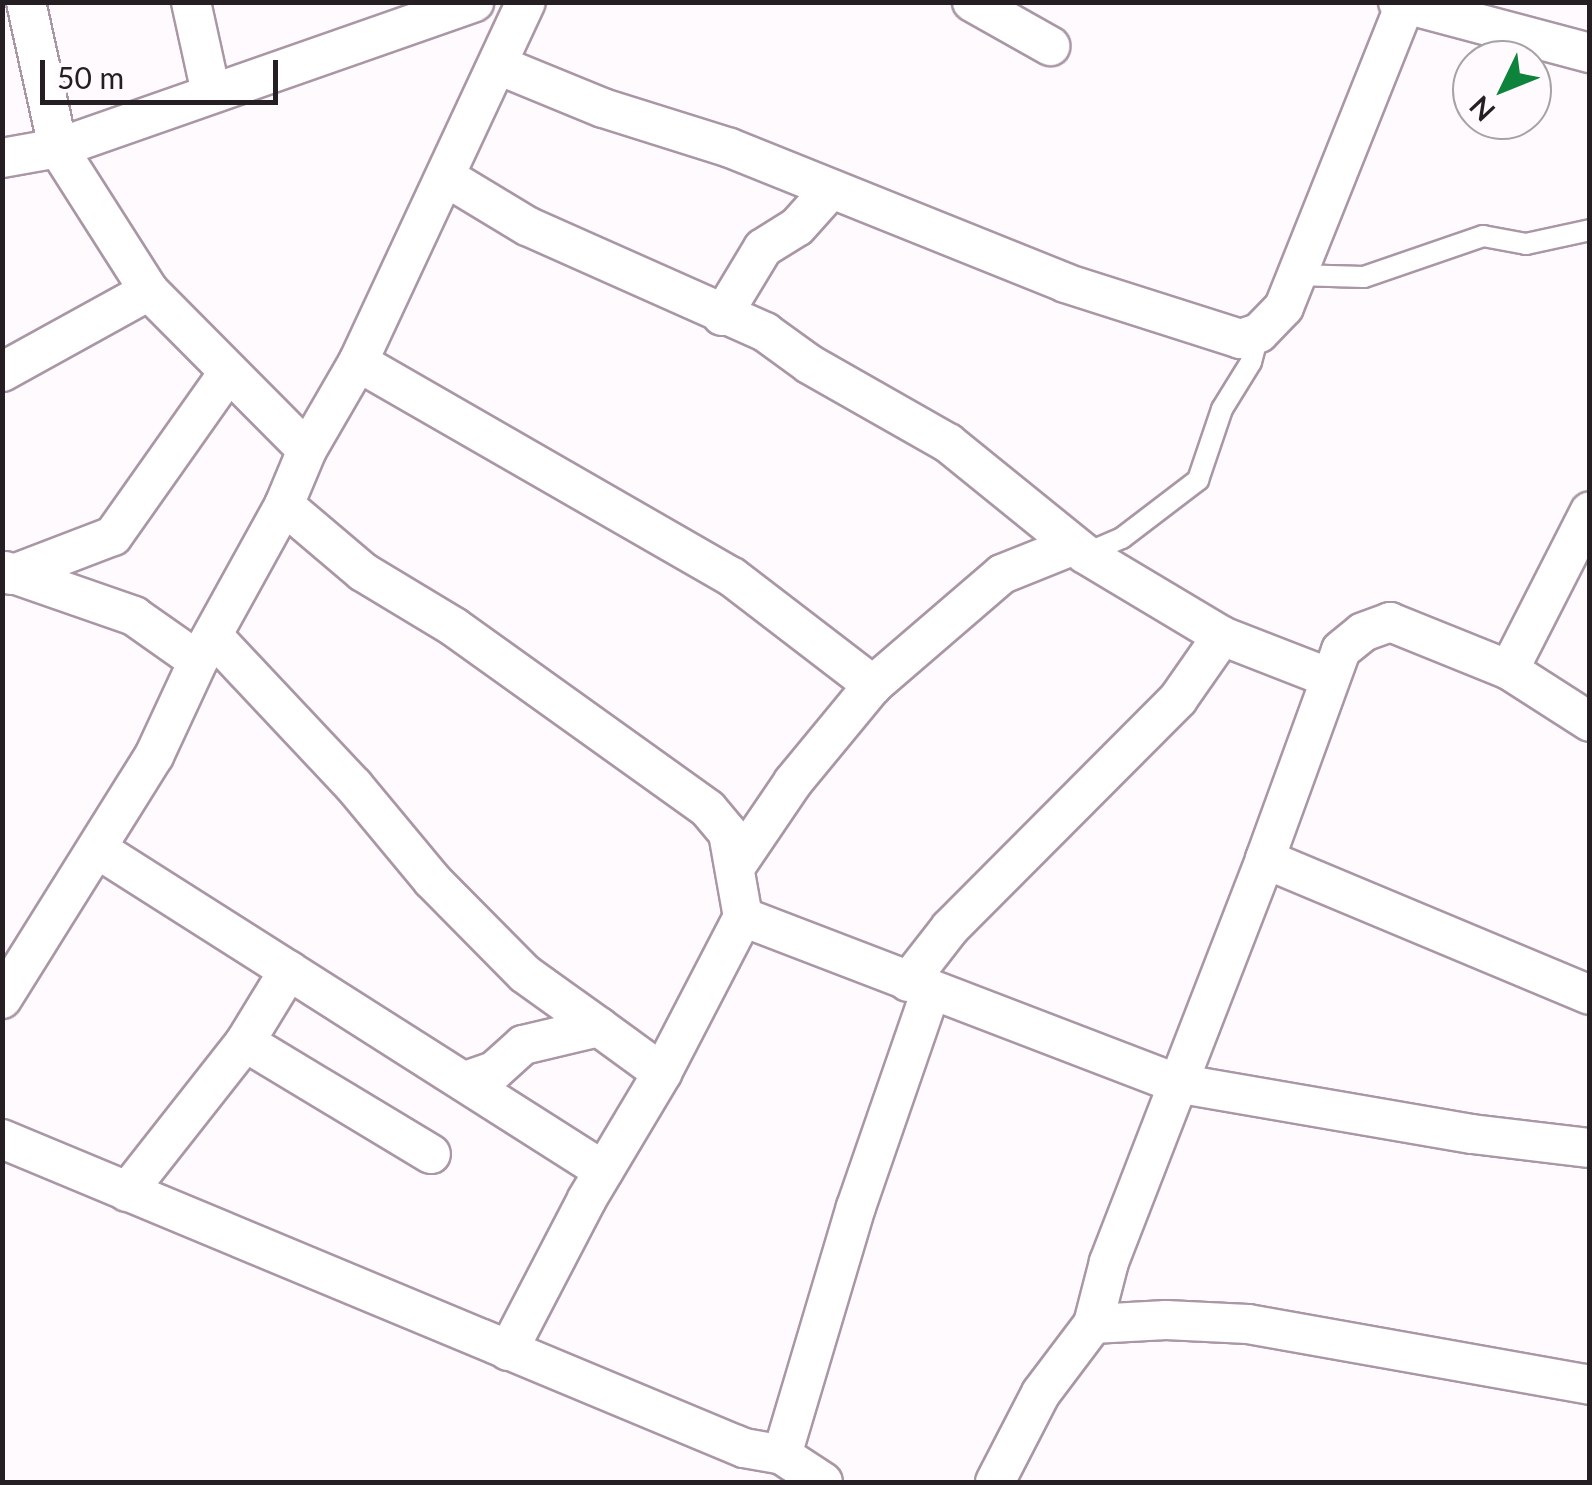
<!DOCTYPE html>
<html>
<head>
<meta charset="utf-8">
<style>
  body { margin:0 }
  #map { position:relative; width:1592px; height:1485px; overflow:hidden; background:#fefafd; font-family:Lato,sans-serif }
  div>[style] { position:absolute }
  .roads { filter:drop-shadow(2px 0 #aa97a5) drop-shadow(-2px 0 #aa97a5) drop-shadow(0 2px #aa97a5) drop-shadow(0 -2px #aa97a5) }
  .lane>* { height:20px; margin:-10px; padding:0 10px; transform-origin:10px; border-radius:10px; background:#fff }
  .street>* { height:38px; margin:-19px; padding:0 19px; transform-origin:19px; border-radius:19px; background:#fff }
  span { translate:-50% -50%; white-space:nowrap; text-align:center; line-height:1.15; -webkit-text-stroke:10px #fefafd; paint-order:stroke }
  .frame { position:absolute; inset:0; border:5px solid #251e23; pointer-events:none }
  .north { position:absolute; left:1452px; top:40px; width:100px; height:100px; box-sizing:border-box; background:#fefafd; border:2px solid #a7a2a6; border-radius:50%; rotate:227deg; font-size:28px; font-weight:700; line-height:40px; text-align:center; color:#251e23 }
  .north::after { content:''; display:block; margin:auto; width:35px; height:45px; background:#0d833b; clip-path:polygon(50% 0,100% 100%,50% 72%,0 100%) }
  .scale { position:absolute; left:40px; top:60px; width:238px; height:45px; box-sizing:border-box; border:5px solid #251e23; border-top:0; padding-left:12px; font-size:30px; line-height:35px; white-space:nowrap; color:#251e23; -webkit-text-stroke:8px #fefafd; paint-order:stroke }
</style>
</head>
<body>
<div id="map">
  <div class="roads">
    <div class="lane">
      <div style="left:1296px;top:275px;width:68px;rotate:1.7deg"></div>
      <div style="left:1364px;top:277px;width:126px;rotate:-19deg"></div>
      <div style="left:1483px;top:236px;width:44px;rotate:10.5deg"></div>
      <div style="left:1526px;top:244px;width:66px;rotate:-12.3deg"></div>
      <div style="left:1085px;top:554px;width:40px;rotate:-23.4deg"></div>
      <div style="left:1122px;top:538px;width:96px;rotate:-37.3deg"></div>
      <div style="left:1198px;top:480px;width:75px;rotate:-71.3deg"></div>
      <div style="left:1222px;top:409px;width:55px;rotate:-58.3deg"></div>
      <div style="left:1251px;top:362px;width:30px;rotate:-75deg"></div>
    </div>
    <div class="street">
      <div style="left:26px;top:2px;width:149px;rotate:77.6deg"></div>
      <div style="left:58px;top:148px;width:169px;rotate:57.5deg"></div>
      <div style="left:149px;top:291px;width:224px;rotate:45.2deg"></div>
      <div style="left:191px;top:2px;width:93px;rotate:77.6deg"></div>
      <div style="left:972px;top:2px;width:90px;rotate:29.4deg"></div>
      <div style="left:1398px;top:2px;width:199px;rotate:14.9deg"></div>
      <div style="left:498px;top:65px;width:113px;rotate:22.3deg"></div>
      <div style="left:603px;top:108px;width:133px;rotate:17.5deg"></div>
      <div style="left:730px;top:148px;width:361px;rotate:21.9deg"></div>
      <div style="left:1065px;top:283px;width:184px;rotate:17.7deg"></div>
      <div style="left:1240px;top:339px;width:20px;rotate:-18deg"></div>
      <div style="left:1259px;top:333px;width:36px;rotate:-46deg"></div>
      <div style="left:1284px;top:307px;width:328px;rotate:-68.2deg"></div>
      <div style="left:2px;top:158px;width:57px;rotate:-10.1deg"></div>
      <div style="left:58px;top:148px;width:441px;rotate:-19.3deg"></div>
      <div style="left:446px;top:177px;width:95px;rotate:31.2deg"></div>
      <div style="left:527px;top:226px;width:261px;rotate:24deg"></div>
      <div style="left:765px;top:332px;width:54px;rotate:36deg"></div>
      <div style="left:809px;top:364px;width:160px;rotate:29.6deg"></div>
      <div style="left:948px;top:443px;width:176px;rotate:39deg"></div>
      <div style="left:1085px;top:554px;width:160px;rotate:30.9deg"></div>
      <div style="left:1222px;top:636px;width:116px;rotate:21.3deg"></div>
      <div style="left:722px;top:316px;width:79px;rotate:-58.9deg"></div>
      <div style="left:763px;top:248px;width:40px;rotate:-32deg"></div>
      <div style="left:797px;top:227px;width:51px;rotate:-48.2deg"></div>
      <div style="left:358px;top:362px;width:431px;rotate:29.9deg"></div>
      <div style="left:732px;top:577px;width:178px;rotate:37.5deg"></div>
      <div style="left:2px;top:372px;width:168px;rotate:-28.9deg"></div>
      <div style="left:284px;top:505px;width:104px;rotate:40.3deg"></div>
      <div style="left:363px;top:572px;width:106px;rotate:31.1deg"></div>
      <div style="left:454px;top:627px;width:312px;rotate:35.6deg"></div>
      <div style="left:708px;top:809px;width:31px;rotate:50deg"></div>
      <div style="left:728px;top:833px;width:85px;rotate:79.9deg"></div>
      <div style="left:743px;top:917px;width:464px;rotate:21deg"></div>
      <div style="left:1176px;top:1083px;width:300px;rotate:9.8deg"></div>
      <div style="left:1472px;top:1134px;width:119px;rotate:6.8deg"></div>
      <div style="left:5px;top:571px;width:137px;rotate:19.2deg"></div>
      <div style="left:134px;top:616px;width:78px;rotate:35.1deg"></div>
      <div style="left:11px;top:575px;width:109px;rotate:-20.9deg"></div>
      <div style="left:113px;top:536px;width:199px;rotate:-54.8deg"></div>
      <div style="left:214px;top:637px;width:204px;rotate:46.8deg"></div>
      <div style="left:354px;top:786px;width:122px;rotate:50.3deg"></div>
      <div style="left:432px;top:880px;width:132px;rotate:45.3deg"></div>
      <div style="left:525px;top:974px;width:91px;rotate:35.6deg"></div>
      <div style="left:599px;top:1027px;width:78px;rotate:166.7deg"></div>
      <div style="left:523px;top:1045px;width:39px;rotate:138deg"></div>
      <div style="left:494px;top:1071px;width:31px;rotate:161deg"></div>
      <div style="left:1509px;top:670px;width:178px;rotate:-63deg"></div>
      <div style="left:99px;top:850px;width:598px;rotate:32.44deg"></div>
      <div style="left:1265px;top:859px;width:352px;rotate:22.7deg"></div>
      <div style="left:736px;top:866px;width:102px;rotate:-55.8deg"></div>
      <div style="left:793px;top:782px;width:126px;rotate:-50.5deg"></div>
      <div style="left:873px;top:685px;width:170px;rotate:-40.7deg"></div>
      <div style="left:1002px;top:574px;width:75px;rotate:-21.8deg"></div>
      <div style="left:908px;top:982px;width:68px;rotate:-52.1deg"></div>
      <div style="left:950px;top:928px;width:323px;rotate:-45.1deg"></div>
      <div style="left:1178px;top:699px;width:77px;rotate:-55.1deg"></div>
      <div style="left:2px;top:999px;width:287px;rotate:-58deg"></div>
      <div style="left:154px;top:756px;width:105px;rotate:-65.1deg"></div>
      <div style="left:198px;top:661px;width:178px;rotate:-61.1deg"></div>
      <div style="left:284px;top:505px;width:60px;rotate:-67.3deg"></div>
      <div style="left:307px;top:450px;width:102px;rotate:-59.9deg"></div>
      <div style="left:358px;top:362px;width:397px;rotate:-65deg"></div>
      <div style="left:599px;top:1027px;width:78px;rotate:36.1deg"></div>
      <div style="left:245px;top:1042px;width:217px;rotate:31.1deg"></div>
      <div style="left:2px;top:1139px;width:804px;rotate:22.61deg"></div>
      <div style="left:744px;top:1448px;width:39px;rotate:10deg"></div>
      <div style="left:782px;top:1455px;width:49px;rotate:33.4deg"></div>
      <div style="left:127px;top:1192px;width:191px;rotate:-51.8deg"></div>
      <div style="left:245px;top:1042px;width:84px;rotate:-58.6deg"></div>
      <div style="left:1093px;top:1324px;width:73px;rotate:-3.1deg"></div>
      <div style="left:1166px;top:1320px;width:82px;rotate:2.8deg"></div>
      <div style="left:1248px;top:1324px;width:347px;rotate:10.1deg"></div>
      <div style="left:508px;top:1351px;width:171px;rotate:-62.5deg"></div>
      <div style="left:587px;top:1199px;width:147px;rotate:-59.2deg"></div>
      <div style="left:662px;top:1073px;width:176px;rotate:-62.6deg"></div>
      <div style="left:782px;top:1455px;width:259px;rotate:-73.4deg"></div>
      <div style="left:856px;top:1207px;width:229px;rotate:-70.9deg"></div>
      <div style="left:995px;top:1482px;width:100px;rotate:-62.7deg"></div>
      <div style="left:1041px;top:1393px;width:86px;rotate:-53deg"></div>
      <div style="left:1093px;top:1324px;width:64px;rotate:-75.5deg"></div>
      <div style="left:1109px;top:1262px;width:432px;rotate:-68.8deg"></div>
      <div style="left:1265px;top:859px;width:222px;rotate:-70deg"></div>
      <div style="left:1341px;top:650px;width:28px;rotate:-39deg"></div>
      <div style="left:1363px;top:632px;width:29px;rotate:-20deg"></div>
      <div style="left:1390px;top:622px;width:128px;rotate:22deg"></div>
      <div style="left:1509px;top:670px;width:96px;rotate:32.7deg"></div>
    </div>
  </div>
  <div class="frame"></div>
  <div class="north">N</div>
  <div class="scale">50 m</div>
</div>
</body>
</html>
